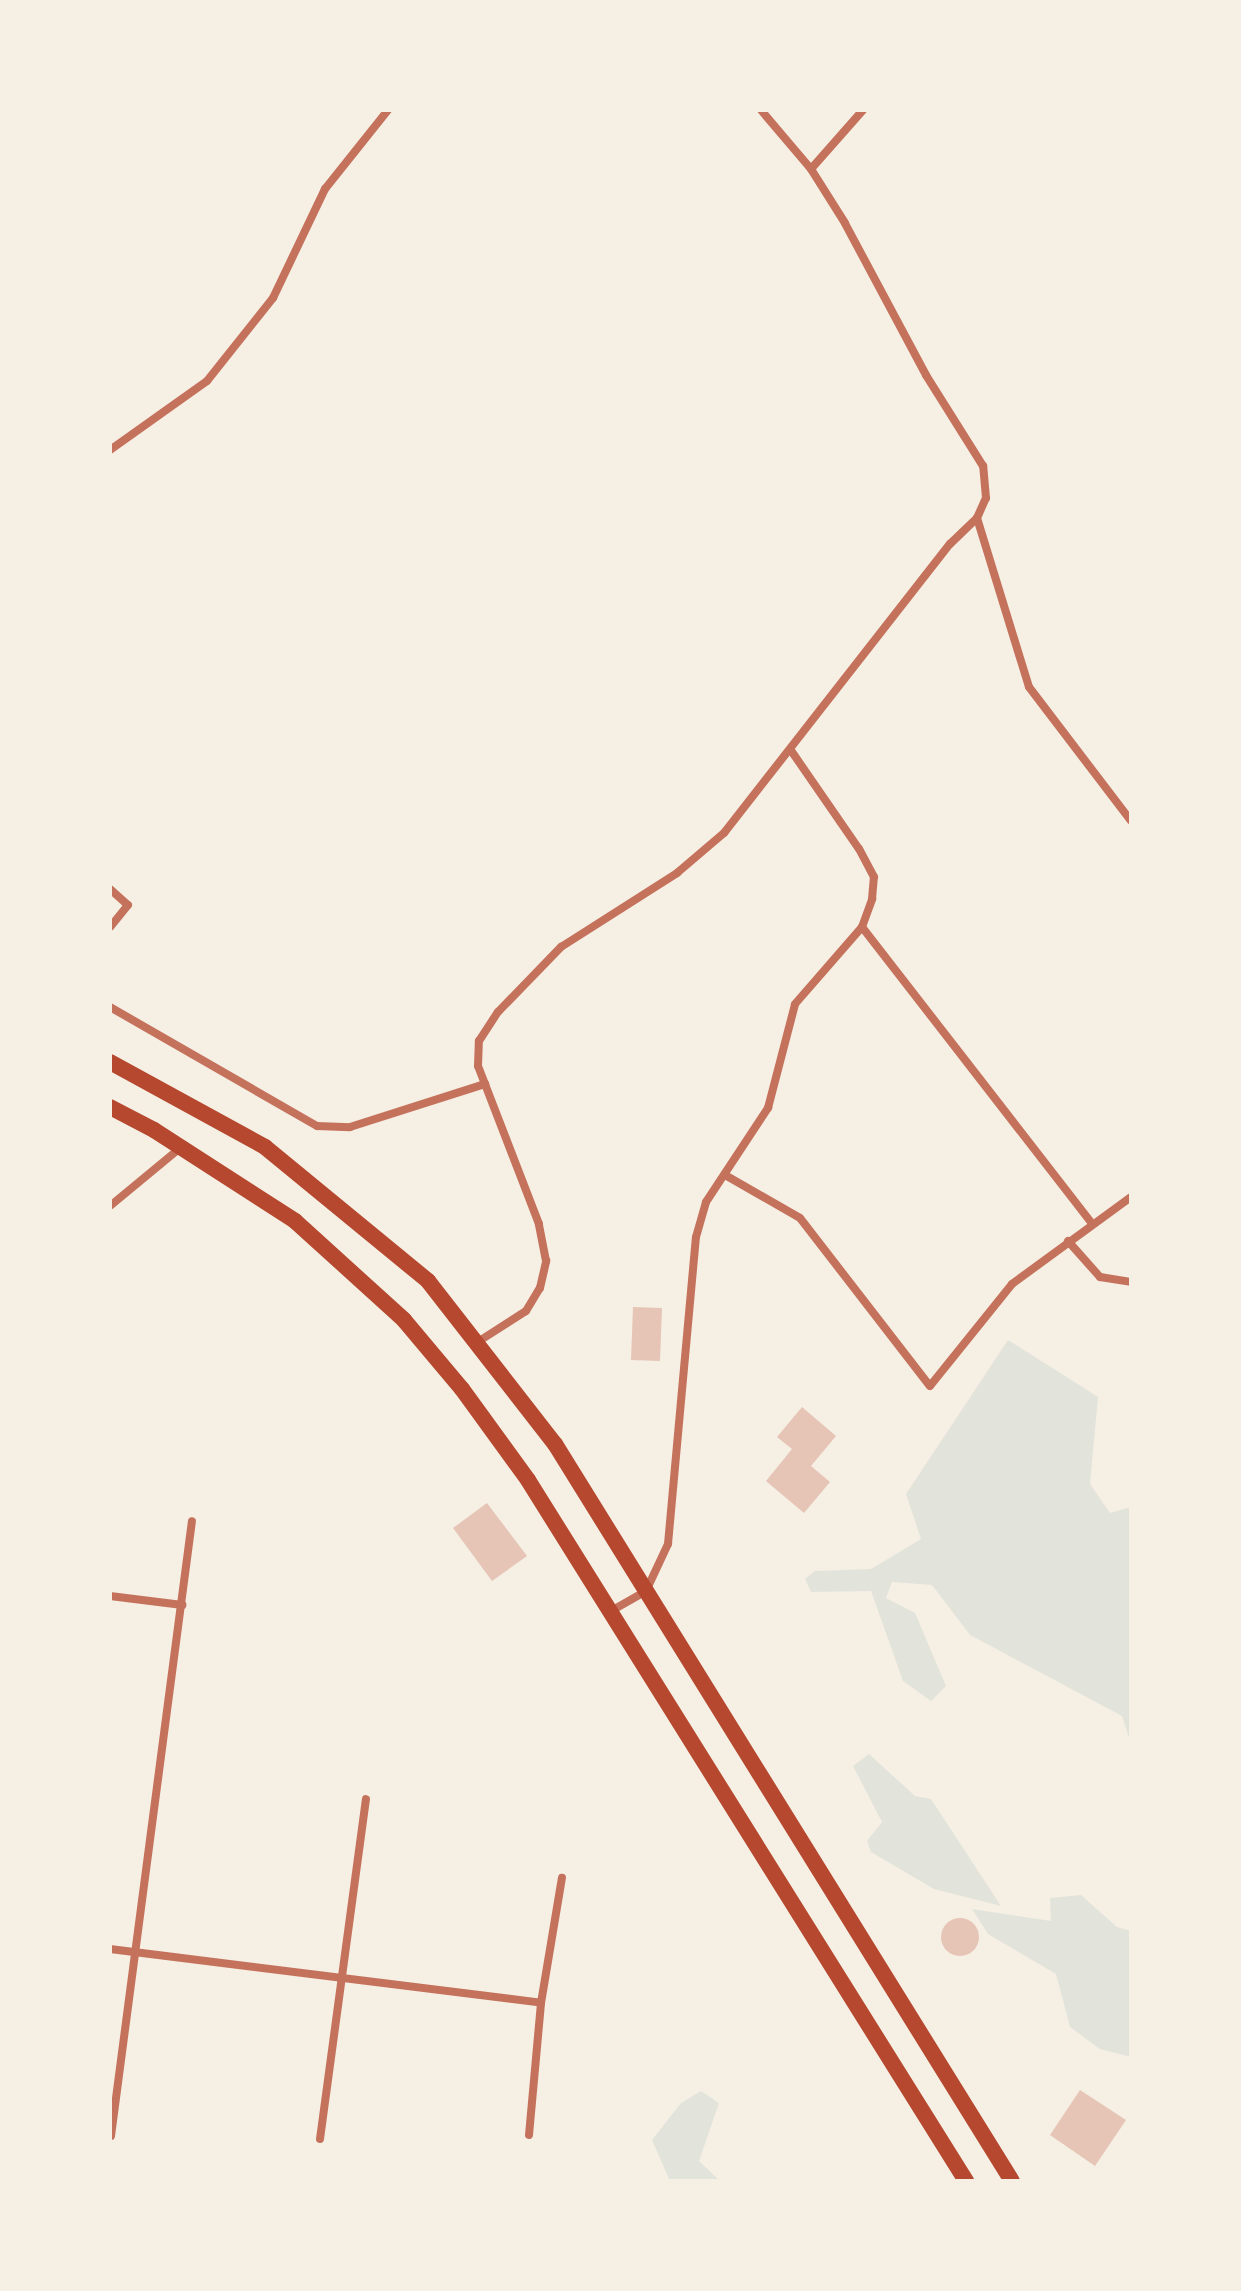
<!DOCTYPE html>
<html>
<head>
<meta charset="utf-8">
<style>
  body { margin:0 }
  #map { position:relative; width:1241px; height:2291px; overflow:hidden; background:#f6efe4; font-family:Helvetica,sans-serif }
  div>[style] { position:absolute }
  .green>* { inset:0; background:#e2e4dc }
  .building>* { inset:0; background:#e6c5b7 }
  .round { border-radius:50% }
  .minor>* { height:8px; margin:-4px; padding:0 4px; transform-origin:4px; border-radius:4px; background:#c5725c }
  .secondary>* { height:16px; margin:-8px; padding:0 8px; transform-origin:8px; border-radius:8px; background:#b5482f }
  span { translate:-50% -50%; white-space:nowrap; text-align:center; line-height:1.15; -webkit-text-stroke:6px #f6efe4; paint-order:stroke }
  .frame { position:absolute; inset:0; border:112px solid #f6efe4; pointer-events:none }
</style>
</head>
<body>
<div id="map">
  <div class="green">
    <div style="clip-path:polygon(1008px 1340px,1098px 1397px,1090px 1484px,1110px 1513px,1131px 1507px,1131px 1744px,1122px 1716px,970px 1635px,932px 1585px,892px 1582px,886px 1598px,915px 1613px,946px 1686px,931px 1701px,903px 1681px,871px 1591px,811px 1592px,805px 1579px,815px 1571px,871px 1569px,921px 1539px,906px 1494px)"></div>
    <div style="clip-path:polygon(869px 1754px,915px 1796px,931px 1799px,1001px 1906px,934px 1889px,871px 1852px,867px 1841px,882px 1822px,853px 1766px)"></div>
    <div style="clip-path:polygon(1081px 1895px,1117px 1927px,1131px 1931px,1131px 2057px,1100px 2049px,1070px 2027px,1056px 1974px,988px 1934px,972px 1909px,1051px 1921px,1050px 1898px)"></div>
    <div style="clip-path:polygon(701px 2091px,719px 2103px,699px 2161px,720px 2181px,670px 2181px,652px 2140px,681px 2103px)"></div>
  </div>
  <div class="building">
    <div style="clip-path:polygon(633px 1307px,662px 1308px,660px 1361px,631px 1360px)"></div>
    <div style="clip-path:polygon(802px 1407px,836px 1436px,811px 1466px,830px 1482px,804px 1513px,766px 1481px,792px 1449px,777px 1437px)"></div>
    <div style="clip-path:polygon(487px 1503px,527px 1556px,492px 1581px,453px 1528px)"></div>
    <div class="round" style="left:941px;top:1918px;width:38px;height:38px"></div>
    <div style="clip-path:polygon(1080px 2090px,1126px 2120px,1095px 2166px,1050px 2135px)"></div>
  </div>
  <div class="minor">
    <div style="left:811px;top:169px;width:79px;rotate:-48.6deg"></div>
    <div style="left:110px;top:450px;width:119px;rotate:-35.4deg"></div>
    <div style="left:207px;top:381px;width:106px;rotate:-51.5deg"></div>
    <div style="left:273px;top:298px;width:121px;rotate:-64.5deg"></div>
    <div style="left:325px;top:189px;width:101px;rotate:-51.4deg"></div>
    <div style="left:977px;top:518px;width:177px;rotate:72.9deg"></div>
    <div style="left:1029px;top:687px;width:168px;rotate:52.7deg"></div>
    <div style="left:110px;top:889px;width:24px;rotate:42deg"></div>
    <div style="left:128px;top:905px;width:28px;rotate:129deg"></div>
    <div style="left:862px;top:927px;width:376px;rotate:52.2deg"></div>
    <div style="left:110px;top:1007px;width:239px;rotate:29.9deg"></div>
    <div style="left:317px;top:1126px;width:33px;rotate:2deg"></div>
    <div style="left:350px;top:1127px;width:142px;rotate:-17.7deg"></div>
    <div style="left:725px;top:1175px;width:86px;rotate:29.8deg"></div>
    <div style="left:800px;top:1218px;width:212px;rotate:52.3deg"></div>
    <div style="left:930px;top:1386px;width:131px;rotate:-51.2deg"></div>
    <div style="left:1012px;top:1284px;width:147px;rotate:-36.2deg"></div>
    <div style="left:110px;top:1206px;width:91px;rotate:-39.6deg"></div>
    <div style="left:1068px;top:1241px;width:48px;rotate:48.4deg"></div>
    <div style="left:1100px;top:1277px;width:31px;rotate:9deg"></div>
    <div style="left:476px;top:1343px;width:59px;rotate:-32.6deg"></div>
    <div style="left:526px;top:1311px;width:27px;rotate:-59deg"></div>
    <div style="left:540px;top:1288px;width:28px;rotate:-77deg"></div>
    <div style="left:546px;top:1261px;width:38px;rotate:-101deg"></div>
    <div style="left:539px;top:1224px;width:169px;rotate:-111.1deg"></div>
    <div style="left:478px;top:1066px;width:25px;rotate:-88deg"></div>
    <div style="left:479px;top:1041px;width:35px;rotate:-57deg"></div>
    <div style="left:498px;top:1012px;width:91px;rotate:-45.9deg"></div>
    <div style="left:561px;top:947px;width:138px;rotate:-32.5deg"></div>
    <div style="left:677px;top:873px;width:62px;rotate:-40.4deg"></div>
    <div style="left:724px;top:833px;width:367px;rotate:-52deg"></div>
    <div style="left:950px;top:544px;width:37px;rotate:-44deg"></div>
    <div style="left:977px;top:518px;width:22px;rotate:-66deg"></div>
    <div style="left:986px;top:498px;width:32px;rotate:-95deg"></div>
    <div style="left:983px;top:466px;width:107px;rotate:-122.1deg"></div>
    <div style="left:926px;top:375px;width:172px;rotate:-118.1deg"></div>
    <div style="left:845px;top:223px;width:64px;rotate:-122.2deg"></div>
    <div style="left:811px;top:169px;width:77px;rotate:-130.3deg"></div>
    <div style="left:110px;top:1596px;width:73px;rotate:7.1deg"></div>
    <div style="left:611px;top:1611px;width:40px;rotate:-29.7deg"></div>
    <div style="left:646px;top:1591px;width:52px;rotate:-64.9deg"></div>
    <div style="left:668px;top:1544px;width:308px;rotate:-84.8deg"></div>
    <div style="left:696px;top:1237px;width:36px;rotate:-74deg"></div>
    <div style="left:706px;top:1202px;width:113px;rotate:-56.6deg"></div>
    <div style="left:768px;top:1108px;width:107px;rotate:-75.4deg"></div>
    <div style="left:795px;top:1004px;width:102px;rotate:-49deg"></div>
    <div style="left:862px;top:927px;width:30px;rotate:-70deg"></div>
    <div style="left:872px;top:899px;width:22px;rotate:-85deg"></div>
    <div style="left:874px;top:877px;width:32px;rotate:-118deg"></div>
    <div style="left:859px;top:849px;width:118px;rotate:-124.6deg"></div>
    <div style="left:110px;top:1949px;width:434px;rotate:7.1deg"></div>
    <div style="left:541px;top:2003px;width:127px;rotate:-80.5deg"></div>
    <div style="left:529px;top:2135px;width:133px;rotate:-84.8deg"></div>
    <div style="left:111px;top:2136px;width:620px;rotate:-82.5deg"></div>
    <div style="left:320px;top:2139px;width:343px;rotate:-82.3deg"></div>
  </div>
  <div class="secondary">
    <div style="left:110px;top:1062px;width:177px;rotate:28.7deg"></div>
    <div style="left:265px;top:1147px;width:211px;rotate:39.4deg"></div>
    <div style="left:428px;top:1281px;width:207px;rotate:52.1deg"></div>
    <div style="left:555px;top:1444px;width:867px;rotate:58.2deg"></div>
    <div style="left:110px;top:1107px;width:50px;rotate:27.6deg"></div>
    <div style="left:154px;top:1130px;width:168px;rotate:32.8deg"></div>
    <div style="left:295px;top:1221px;width:147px;rotate:42.2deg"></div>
    <div style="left:404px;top:1320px;width:90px;rotate:50deg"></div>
    <div style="left:462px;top:1389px;width:112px;rotate:54deg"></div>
    <div style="left:528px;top:1480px;width:827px;rotate:58deg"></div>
  </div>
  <div class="frame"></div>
</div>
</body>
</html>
